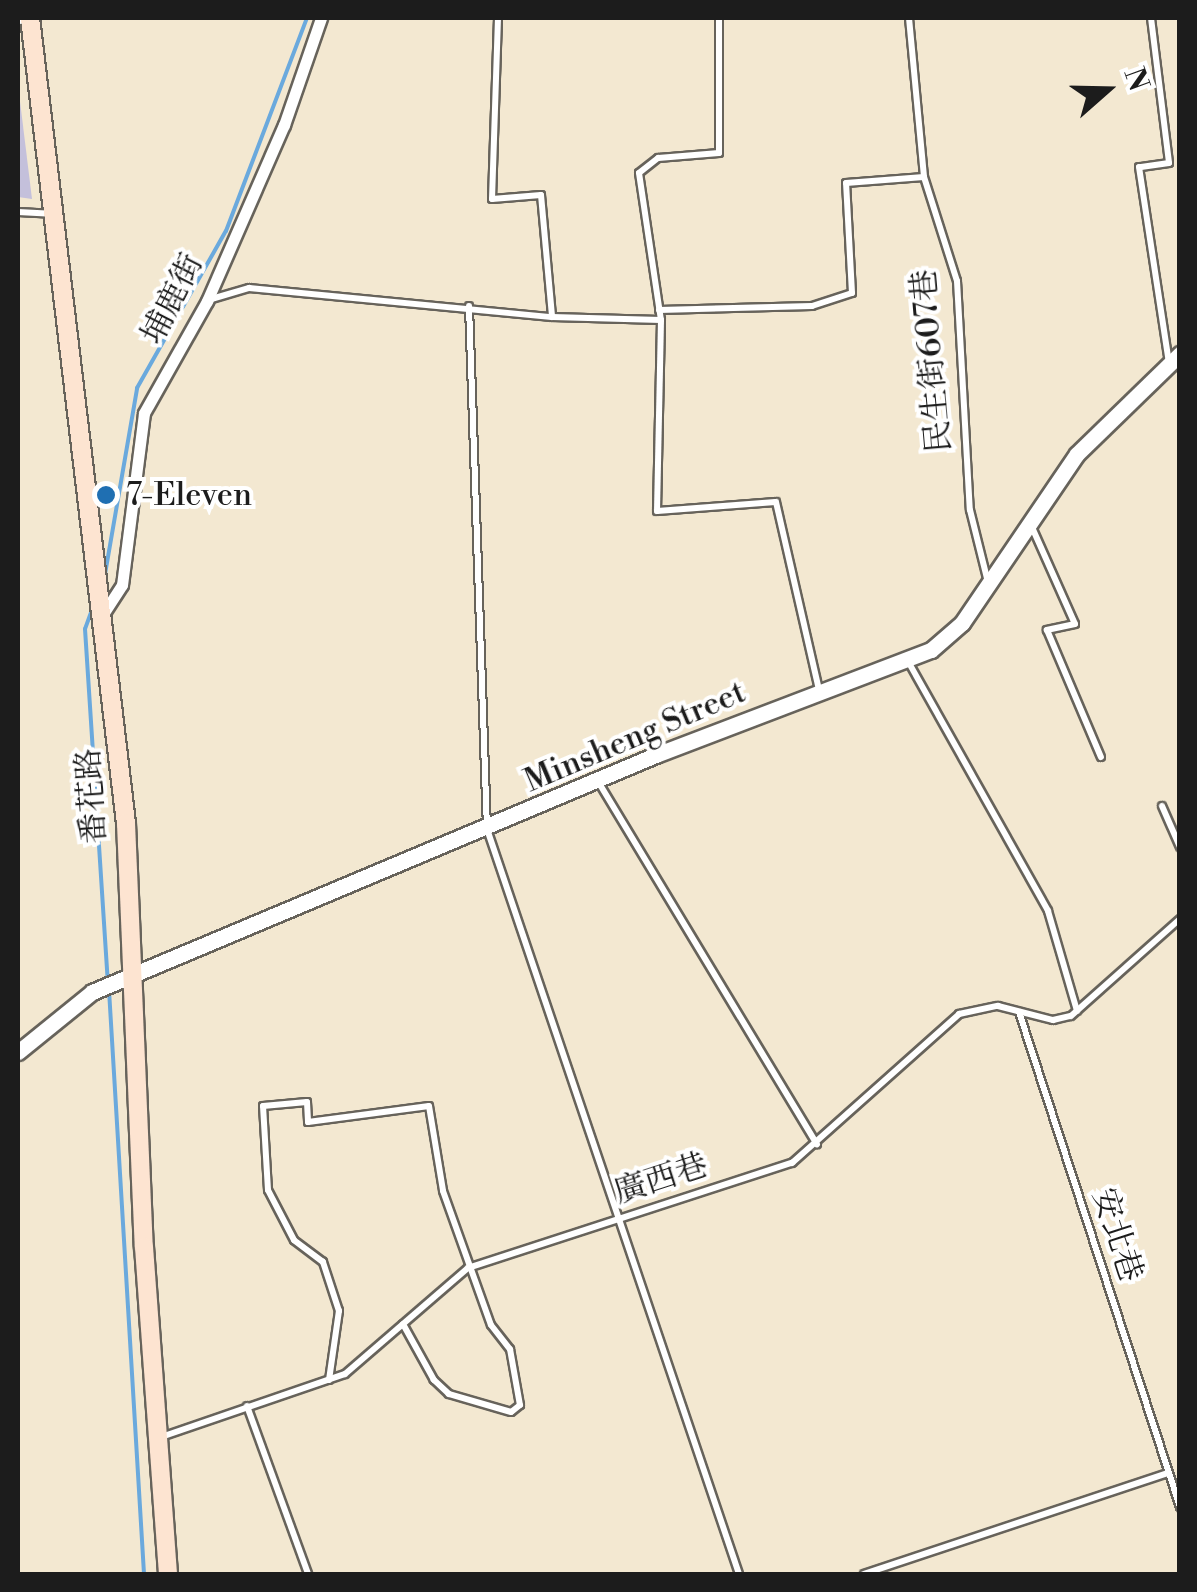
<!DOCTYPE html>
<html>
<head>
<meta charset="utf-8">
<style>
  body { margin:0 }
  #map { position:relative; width:1197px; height:1592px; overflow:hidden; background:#f3e8d1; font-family:"Libre Bodoni","Noto Serif TC",serif }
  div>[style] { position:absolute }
  .industrial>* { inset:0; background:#c4c0db }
  .stream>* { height:4px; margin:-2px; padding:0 2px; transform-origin:2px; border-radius:2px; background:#6aa9dd }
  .roads { filter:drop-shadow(2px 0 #67635b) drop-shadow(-2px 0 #67635b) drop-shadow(0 2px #67635b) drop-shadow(0 -2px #67635b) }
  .service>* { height:6px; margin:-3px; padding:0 3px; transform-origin:3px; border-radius:3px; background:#fff }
  .minor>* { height:11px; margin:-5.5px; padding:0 5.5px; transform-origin:5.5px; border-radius:5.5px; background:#fff }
  .tertiary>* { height:15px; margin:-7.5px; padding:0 7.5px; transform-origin:7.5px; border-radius:7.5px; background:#fff }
  .secondary>* { height:18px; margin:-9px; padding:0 9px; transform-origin:9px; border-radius:9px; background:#fde4d1 }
  .dots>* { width:28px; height:28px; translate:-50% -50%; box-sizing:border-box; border:5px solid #fff; border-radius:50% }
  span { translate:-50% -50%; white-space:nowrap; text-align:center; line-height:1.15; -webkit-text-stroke:8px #fff; paint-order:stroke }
  .street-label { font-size:32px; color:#1c1c1c }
  .poi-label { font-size:32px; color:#1c1c1c }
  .left { translate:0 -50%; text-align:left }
  .frame { position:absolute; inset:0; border:20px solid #1c1c1c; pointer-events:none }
  .north { position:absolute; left:1057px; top:40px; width:100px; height:100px; -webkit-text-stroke:8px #fff; paint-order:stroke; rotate:70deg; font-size:28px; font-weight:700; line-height:40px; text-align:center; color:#1c1c1c }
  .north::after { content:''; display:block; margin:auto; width:35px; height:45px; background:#1c1c1c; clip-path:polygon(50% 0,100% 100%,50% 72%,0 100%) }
</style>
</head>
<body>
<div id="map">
  <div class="industrial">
    <div style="clip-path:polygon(18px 85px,32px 199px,18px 197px)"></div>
  </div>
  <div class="stream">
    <div style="left:104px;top:580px;width:195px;rotate:-80.2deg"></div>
    <div style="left:137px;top:388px;width:180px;rotate:-60.5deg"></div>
    <div style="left:226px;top:231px;width:228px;rotate:-69.2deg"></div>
    <div style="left:93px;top:607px;width:23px;rotate:110deg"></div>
    <div style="left:85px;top:629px;width:353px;rotate:86.3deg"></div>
    <div style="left:109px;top:990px;width:585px;rotate:86.57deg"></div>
  </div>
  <div class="roads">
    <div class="service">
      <div style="left:498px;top:18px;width:181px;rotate:91.9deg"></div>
      <div style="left:492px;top:199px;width:49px;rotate:-4.7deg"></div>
      <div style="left:541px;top:195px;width:122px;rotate:84.8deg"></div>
      <div style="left:719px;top:18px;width:135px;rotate:90deg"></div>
      <div style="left:719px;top:153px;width:61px;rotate:175.3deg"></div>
      <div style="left:658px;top:158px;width:24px;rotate:142deg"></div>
      <div style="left:639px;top:173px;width:149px;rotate:81.5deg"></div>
      <div style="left:661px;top:320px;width:191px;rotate:91.2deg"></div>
      <div style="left:657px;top:511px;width:119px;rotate:-4.3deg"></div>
      <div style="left:776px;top:502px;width:193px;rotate:77.1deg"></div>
      <div style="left:909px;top:18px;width:160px;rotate:84.6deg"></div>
      <div style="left:924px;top:177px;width:109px;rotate:72.4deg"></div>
      <div style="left:957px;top:281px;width:229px;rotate:86.8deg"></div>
      <div style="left:970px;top:510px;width:70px;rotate:76deg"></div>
      <div style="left:1151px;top:18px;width:146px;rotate:82.9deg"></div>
      <div style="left:1169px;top:163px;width:30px;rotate:172deg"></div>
      <div style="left:1139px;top:167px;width:197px;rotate:81.3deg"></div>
      <div style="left:18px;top:212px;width:33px;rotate:3deg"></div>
      <div style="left:208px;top:300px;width:43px;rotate:-16.3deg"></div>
      <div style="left:249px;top:288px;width:304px;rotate:5.5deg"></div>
      <div style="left:552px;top:317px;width:109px;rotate:1.6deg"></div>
      <div style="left:469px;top:306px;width:523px;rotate:88.03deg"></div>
      <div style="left:487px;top:829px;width:786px;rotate:71.31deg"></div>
      <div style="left:659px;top:310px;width:153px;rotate:-1.5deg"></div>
      <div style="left:812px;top:306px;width:42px;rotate:-18deg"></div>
      <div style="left:852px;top:293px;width:110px;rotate:-93.1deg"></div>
      <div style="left:846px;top:183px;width:78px;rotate:-4.4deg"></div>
      <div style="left:1031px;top:525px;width:108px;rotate:66deg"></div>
      <div style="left:1075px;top:624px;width:29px;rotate:168deg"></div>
      <div style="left:1047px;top:630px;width:138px;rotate:67deg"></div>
      <div style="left:909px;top:663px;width:284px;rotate:60.7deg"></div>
      <div style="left:1048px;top:911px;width:104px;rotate:73.8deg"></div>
      <div style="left:599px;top:783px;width:422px;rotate:58.9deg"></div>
      <div style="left:1162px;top:806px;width:45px;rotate:66.3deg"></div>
      <div style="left:1019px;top:1012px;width:521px;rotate:71.98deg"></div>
      <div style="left:329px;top:1380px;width:70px;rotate:-81.8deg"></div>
      <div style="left:339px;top:1311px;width:52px;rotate:-108.1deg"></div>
      <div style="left:323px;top:1262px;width:36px;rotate:-143deg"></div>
      <div style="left:294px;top:1240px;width:56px;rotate:-117.5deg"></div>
      <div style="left:268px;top:1190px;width:84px;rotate:-93.4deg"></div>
      <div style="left:263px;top:1106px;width:44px;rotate:-5.2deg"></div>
      <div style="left:307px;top:1102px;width:20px;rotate:87deg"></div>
      <div style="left:308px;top:1122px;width:122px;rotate:-7.5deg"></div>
      <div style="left:429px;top:1106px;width:86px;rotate:80.6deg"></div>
      <div style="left:443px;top:1191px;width:142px;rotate:70.3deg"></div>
      <div style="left:491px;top:1325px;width:31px;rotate:52deg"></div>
      <div style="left:510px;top:1349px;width:57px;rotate:79.9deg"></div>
      <div style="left:520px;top:1405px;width:11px;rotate:142deg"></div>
      <div style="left:511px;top:1412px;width:65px;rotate:-163.8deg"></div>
      <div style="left:449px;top:1394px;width:21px;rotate:-137deg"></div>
      <div style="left:434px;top:1380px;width:64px;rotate:-119deg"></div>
      <div style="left:247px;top:1406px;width:179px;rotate:70deg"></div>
      <div style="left:161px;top:1437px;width:194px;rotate:-18.9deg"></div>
      <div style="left:345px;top:1374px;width:162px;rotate:-40.8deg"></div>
      <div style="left:468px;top:1268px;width:341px;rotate:-18deg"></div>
      <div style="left:792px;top:1163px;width:224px;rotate:-41.7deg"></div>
      <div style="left:959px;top:1014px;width:40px;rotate:-12deg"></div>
      <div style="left:998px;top:1006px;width:57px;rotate:14.3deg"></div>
      <div style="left:1053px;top:1020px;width:18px;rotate:-13deg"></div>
      <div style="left:1071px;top:1016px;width:146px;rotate:-41.7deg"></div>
      <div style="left:864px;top:1574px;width:320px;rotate:-18.4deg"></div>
    </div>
    <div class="minor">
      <div style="left:18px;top:18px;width:1px"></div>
      <div style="left:105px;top:611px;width:31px;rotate:-57deg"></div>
      <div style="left:122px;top:585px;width:173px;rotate:-82.7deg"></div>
      <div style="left:144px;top:413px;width:129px;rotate:-60.6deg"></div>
      <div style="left:207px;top:301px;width:192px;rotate:-66.4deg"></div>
      <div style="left:284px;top:125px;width:113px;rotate:-70.9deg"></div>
    </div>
    <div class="tertiary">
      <div style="left:18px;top:1052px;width:95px;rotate:-39deg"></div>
      <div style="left:92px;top:992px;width:614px;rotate:-22.81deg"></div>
      <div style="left:658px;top:754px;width:292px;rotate:-20.9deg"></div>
      <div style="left:931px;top:650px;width:41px;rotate:-41.1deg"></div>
      <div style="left:962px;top:623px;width:204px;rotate:-55.8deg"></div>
      <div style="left:1077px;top:454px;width:144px;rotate:-44.2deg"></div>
    </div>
    <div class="secondary">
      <div style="left:30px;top:18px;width:811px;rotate:83.2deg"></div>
      <div style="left:126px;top:823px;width:424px;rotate:87.6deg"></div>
      <div style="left:144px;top:1247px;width:328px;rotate:85.8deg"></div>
    </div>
  </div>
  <div class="dots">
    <div style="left:106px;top:495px;background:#1f6fb2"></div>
  </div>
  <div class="street-label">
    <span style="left:173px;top:299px;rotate:-63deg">埔鹿街</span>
    <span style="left:932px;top:361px;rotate:-95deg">民生街607巷</span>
    <span style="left:635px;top:737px;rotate:-23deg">Minsheng Street</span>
    <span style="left:92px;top:796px;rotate:-94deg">番花路</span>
    <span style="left:661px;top:1179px;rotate:-18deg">廣西巷</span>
    <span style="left:1117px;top:1235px;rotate:72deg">安北巷</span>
  </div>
  <div class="poi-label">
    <span class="left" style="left:126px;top:495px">7-Eleven</span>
  </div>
  <div class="frame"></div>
  <div class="north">N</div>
</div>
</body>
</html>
